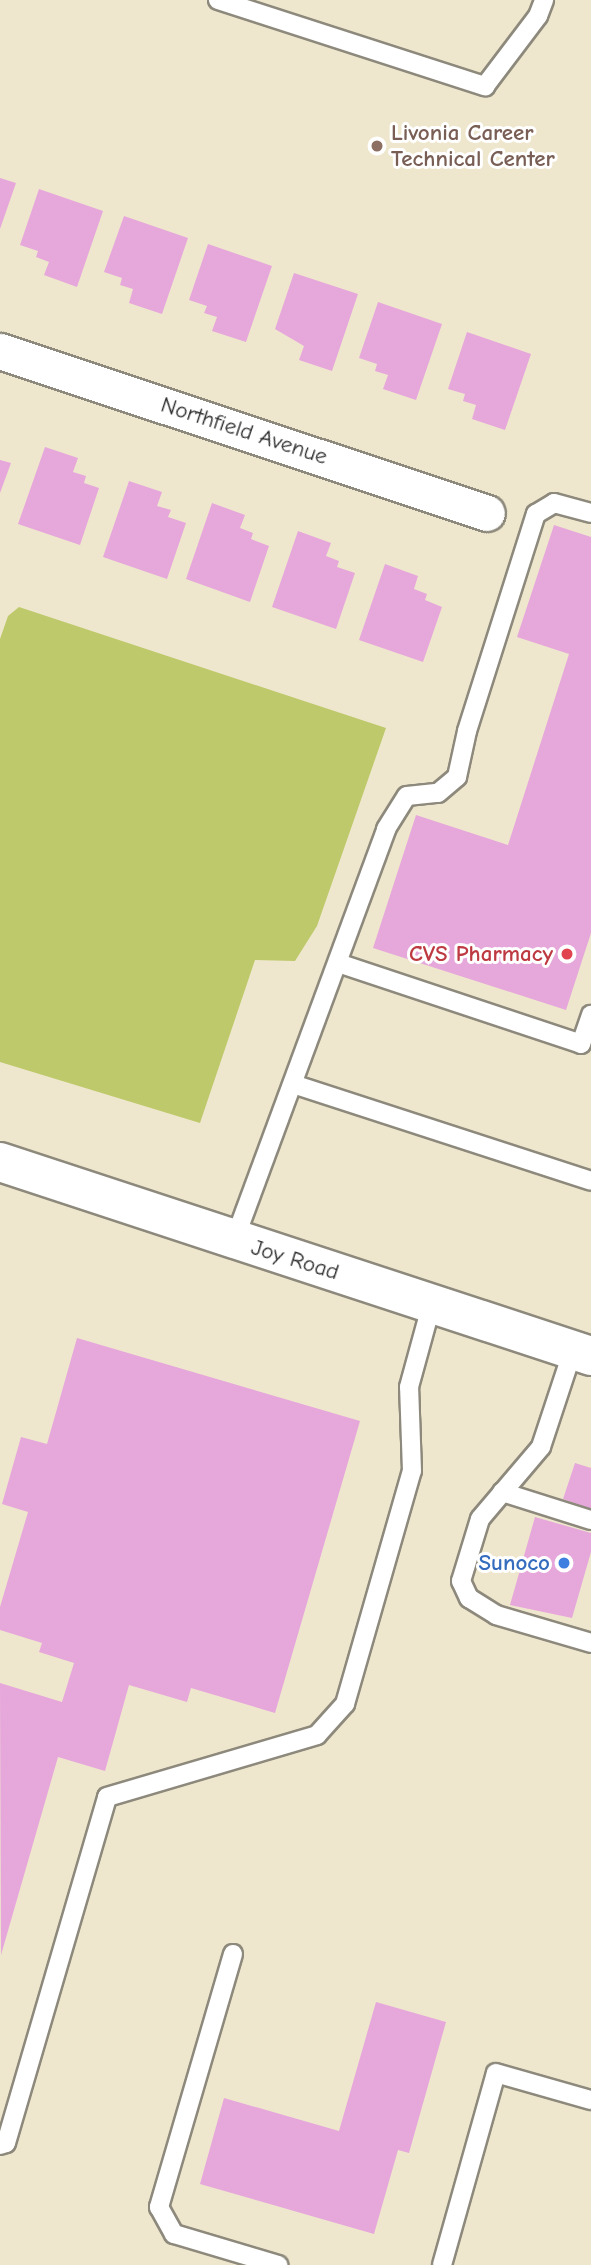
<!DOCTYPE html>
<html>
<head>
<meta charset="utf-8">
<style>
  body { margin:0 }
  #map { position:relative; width:591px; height:2265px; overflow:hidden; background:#efe7cd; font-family:"Comic Neue",sans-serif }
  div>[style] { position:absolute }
  .green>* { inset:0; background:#bdc96b }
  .building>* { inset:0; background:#e6a7db }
  .roads { filter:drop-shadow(2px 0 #8d897c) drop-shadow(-2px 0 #8d897c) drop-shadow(0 2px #8d897c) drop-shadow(0 -2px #8d897c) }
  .service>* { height:18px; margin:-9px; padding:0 9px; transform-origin:9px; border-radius:9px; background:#fff }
  .minor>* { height:35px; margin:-17.5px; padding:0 17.5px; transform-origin:17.5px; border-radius:17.5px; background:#fff }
  .tertiary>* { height:38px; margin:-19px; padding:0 19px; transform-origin:19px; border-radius:19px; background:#fff }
  .dots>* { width:19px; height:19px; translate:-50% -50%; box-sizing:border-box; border:4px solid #fff; border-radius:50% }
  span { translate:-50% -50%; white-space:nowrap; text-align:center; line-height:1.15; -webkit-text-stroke:6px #fff; paint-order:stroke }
  .education-label { font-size:23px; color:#785e54; font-weight:700 }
  .left { translate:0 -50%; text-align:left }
  .street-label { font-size:23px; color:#2b2b2b }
  .health-label { font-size:23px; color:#be3a42; font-weight:700 }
  .right { translate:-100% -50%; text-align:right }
  .shop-label { font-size:23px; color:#366cbe; font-weight:700 }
</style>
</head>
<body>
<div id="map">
  <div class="green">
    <div style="clip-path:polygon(19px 607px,386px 728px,317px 926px,295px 961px,255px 960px,200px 1123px,0 1062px,0 639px,8px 616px)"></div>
  </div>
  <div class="building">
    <div style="clip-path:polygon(0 178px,16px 183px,0 229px)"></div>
    <div style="clip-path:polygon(39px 189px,103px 211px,77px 287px,44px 275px,49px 262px,36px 257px,38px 251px,20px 245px)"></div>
    <div style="clip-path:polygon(124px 216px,188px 238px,162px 314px,129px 303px,133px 289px,120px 285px,122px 278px,104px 272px)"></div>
    <div style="clip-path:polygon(208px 244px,272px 266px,246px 342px,212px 331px,217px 317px,204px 313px,207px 306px,189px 300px)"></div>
    <div style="clip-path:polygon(294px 273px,358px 294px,332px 371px,299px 360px,304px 346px,275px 329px)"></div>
    <div style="clip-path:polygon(378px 302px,442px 324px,416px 400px,383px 389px,388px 375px,375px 371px,377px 364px,359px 358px)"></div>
    <div style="clip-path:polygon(467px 332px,531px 354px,505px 430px,472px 419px,476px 405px,463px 401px,465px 394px,448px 389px)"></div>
    <div style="clip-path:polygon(45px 447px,78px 458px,73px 472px,86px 476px,84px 483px,99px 488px,80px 545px,18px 524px)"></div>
    <div style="clip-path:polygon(0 460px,11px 463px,0 493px)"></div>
    <div style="clip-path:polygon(129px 481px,162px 492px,157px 506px,171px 510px,168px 517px,186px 523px,167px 579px,103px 557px)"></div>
    <div style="clip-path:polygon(212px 503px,245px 515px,240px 528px,253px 533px,251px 539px,269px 546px,250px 602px,186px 579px)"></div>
    <div style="clip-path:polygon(554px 525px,591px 537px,591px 933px,566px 1010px,373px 948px,416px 815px,508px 845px,569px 654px,517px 637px)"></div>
    <div style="clip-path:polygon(298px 531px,331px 543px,326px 556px,339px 561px,337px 567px,355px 573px,336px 629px,272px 607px)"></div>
    <div style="clip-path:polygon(385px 564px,418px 576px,414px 589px,427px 594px,425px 600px,442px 607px,423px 662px,359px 640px)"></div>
    <div style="clip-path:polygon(77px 1338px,360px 1421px,275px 1713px,191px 1688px,187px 1702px,129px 1685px,105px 1771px,58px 1757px,1px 1955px,0 1683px,62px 1702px,74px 1663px,39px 1652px,42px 1643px,0 1630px,0 1607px,28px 1512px,2px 1504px,21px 1437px,47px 1444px)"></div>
    <div style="clip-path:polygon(575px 1463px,591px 1468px,591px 1509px,563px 1499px)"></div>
    <div style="clip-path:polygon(535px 1517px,591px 1533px,591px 1552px,572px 1618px,510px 1605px)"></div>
    <div style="clip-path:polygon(376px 2002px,446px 2022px,409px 2153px,398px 2150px,374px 2234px,200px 2184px,224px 2098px,339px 2131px)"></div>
  </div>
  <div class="roads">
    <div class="service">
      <div style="left:218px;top:0;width:281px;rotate:17.9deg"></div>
      <div style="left:485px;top:86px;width:88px;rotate:-52.9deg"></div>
      <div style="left:538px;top:16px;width:17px;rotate:-69deg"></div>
      <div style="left:338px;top:963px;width:256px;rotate:18.4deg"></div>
      <div style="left:581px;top:1044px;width:31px;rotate:-71deg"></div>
      <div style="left:293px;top:1084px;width:313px;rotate:18deg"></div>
      <div style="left:234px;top:1241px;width:439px;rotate:-69.7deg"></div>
      <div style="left:386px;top:829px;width:39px;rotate:-58deg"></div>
      <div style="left:407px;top:796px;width:31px;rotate:-6deg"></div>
      <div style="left:438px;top:793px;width:25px;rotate:-40deg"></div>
      <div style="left:457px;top:777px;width:47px;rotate:-77.7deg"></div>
      <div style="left:467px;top:731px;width:228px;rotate:-72.4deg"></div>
      <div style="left:536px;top:514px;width:21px;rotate:-31deg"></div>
      <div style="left:554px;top:503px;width:38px;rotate:15deg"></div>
      <div style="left:573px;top:1350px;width:102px;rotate:108.3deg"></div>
      <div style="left:541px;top:1447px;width:94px;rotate:130.3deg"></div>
      <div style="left:480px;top:1519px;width:65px;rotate:107deg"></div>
      <div style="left:461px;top:1581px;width:19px;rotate:65deg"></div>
      <div style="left:469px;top:1598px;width:32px;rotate:32deg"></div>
      <div style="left:496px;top:1615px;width:99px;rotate:16.4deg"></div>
      <div style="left:502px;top:1492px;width:93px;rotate:17.5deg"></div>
      <div style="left:233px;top:1954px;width:264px;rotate:106.3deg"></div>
      <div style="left:159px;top:2207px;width:31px;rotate:61deg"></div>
      <div style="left:174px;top:2234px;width:109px;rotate:16.6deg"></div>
      <div style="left:0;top:2145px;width:6px;rotate:-18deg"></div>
      <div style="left:6px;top:2143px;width:360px;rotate:-73.7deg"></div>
      <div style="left:107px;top:1797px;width:219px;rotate:-16.4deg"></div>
      <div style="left:317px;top:1735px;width:42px;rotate:-47.9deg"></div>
      <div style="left:345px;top:1704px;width:242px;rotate:-74deg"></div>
      <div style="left:412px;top:1471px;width:84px;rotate:-92deg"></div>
      <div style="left:409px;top:1387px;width:87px;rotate:-74.7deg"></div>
      <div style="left:442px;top:2265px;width:199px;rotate:-74.3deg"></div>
      <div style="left:496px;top:2073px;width:99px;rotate:15.9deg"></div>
    </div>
    <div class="minor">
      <div style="left:0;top:351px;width:513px;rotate:18.4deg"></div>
    </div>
    <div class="tertiary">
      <div style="left:0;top:1162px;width:622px;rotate:18.17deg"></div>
    </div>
  </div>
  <div class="dots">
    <div style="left:377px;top:146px;background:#8d6e63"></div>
    <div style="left:567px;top:954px;background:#e0444e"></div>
    <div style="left:564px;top:1563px;background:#3f7fe0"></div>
  </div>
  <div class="education-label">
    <span class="left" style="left:391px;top:146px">Livonia Career<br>Technical Center</span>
  </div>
  <div class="street-label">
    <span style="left:244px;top:431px;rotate:18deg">Northfield Avenue</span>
    <span style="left:295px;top:1260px;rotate:17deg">Joy Road</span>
  </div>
  <div class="health-label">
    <span class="right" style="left:553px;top:954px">CVS Pharmacy</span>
  </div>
  <div class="shop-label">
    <span class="right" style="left:550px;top:1563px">Sunoco</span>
  </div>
</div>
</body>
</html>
